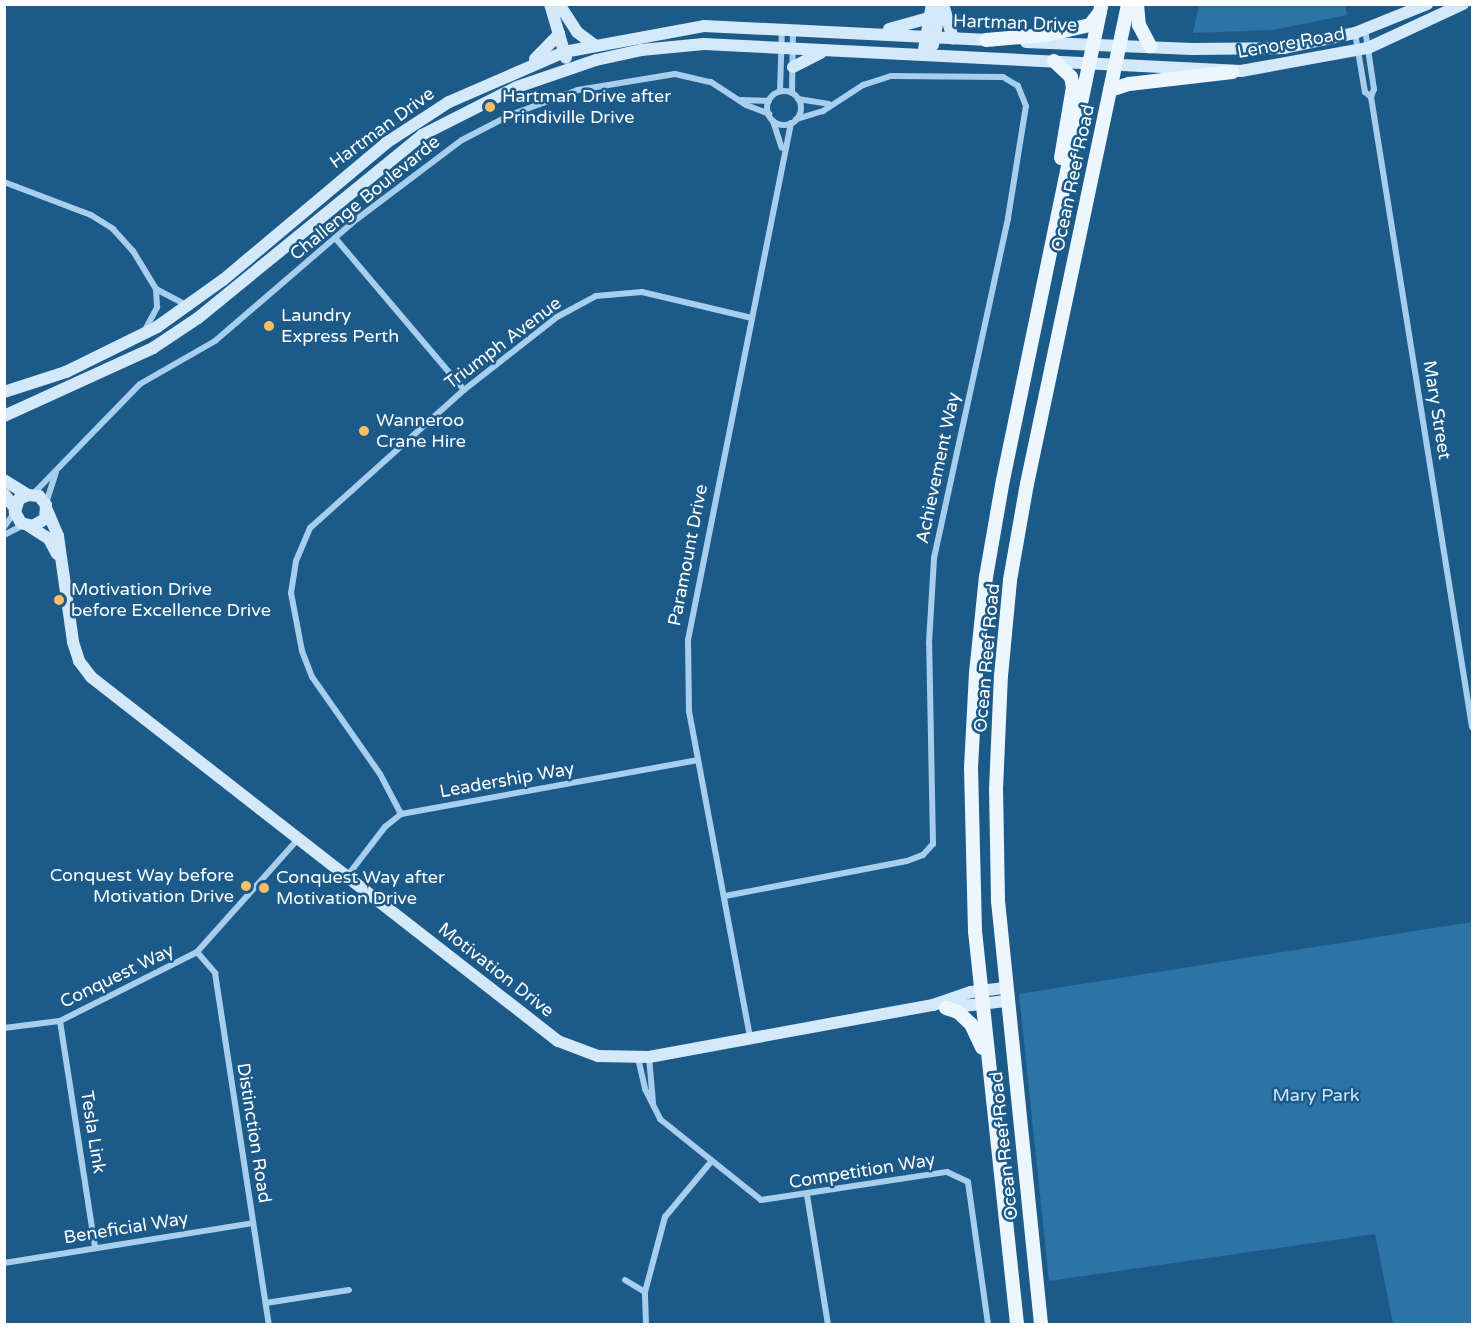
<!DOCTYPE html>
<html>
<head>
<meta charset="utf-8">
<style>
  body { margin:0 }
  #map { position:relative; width:1477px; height:1329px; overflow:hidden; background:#1c5a8a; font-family:"Varela Round",sans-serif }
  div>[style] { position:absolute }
  .green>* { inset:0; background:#2c73a6 }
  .street>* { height:6px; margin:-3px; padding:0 3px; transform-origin:3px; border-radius:3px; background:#a7cfed }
  .street>.ring { margin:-3px; padding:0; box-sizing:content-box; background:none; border:6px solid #a7cfed; border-radius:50% }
  .secondary>* { height:12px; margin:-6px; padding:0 6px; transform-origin:6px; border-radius:6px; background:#d3e8f9 }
  .primary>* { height:14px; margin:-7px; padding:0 7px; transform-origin:7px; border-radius:7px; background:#ecf6ff }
  .dots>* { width:16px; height:16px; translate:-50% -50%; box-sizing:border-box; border:3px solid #1c5a8a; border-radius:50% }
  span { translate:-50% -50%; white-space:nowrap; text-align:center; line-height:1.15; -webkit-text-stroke:5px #1c5a8a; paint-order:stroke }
  .street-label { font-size:18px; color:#fff }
  .poi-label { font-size:18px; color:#fff }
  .left { translate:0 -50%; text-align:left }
  .right { translate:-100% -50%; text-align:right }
  .park-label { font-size:18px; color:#cce6f9 }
  .frame { position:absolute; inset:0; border:6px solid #fff; pointer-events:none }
</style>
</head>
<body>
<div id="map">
  <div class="green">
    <div style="clip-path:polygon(1199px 5px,1345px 5px,1347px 15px,1273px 30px,1193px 33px)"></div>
    <div style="clip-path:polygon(1472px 922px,1472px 1324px,1393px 1324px,1375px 1234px,1049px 1281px,1019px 994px)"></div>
  </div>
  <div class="street">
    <div style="left:1365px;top:29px;width:61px;rotate:81.5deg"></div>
    <div style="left:1374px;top:89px;width:9px;rotate:111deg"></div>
    <div style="left:1371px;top:97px;width:638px;rotate:80.89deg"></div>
    <div style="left:1355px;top:33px;width:60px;rotate:80.4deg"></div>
    <div style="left:1365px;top:92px;width:8px;rotate:40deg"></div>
    <div style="left:780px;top:91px;width:63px;rotate:-88.2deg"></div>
    <div class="ring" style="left:767px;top:91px;width:28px;height:28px"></div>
    <div style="left:792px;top:93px;width:62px;rotate:-89.1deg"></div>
    <div style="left:798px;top:99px;width:31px;rotate:9deg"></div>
    <div style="left:741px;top:100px;width:28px;rotate:2deg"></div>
    <div style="left:773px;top:121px;width:28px;rotate:72deg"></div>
    <div style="left:4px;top:182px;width:93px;rotate:20.8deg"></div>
    <div style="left:91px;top:215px;width:26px;rotate:32deg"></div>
    <div style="left:113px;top:229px;width:30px;rotate:48deg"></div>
    <div style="left:133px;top:251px;width:44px;rotate:58.8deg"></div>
    <div style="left:156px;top:289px;width:34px;rotate:28deg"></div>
    <div style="left:336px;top:239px;width:198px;rotate:49.7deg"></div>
    <div style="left:145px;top:330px;width:26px;rotate:-62deg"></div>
    <div style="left:157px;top:307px;width:18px;rotate:-93deg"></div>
    <div style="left:33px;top:494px;width:153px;rotate:-45.8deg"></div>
    <div style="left:140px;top:384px;width:86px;rotate:-29.8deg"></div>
    <div style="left:215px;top:341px;width:187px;rotate:-40.7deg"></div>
    <div style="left:357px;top:219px;width:131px;rotate:-37deg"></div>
    <div style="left:462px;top:140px;width:54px;rotate:-27.5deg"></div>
    <div style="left:510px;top:115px;width:72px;rotate:-20.2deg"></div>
    <div style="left:578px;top:90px;width:98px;rotate:-9.4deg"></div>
    <div style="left:675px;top:74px;width:37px;rotate:13deg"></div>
    <div style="left:711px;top:82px;width:42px;rotate:33.3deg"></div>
    <div style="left:746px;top:105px;width:25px;rotate:21deg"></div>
    <div style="left:46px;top:503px;width:32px;rotate:-72deg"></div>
    <div style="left:4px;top:527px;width:17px;rotate:-54deg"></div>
    <div style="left:4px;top:535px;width:22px;rotate:-27deg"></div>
    <div style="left:401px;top:814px;width:45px;rotate:-117.7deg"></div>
    <div style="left:380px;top:774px;width:118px;rotate:-125deg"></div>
    <div style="left:312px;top:677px;width:28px;rotate:-111deg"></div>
    <div style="left:302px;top:651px;width:59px;rotate:-100.7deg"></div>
    <div style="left:291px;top:593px;width:32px;rotate:-81deg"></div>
    <div style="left:296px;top:561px;width:36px;rotate:-67deg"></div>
    <div style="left:310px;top:528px;width:207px;rotate:-41.9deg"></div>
    <div style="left:464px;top:390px;width:118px;rotate:-38.1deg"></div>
    <div style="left:557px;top:317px;width:44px;rotate:-28.3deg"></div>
    <div style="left:596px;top:296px;width:46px;rotate:-5deg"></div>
    <div style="left:642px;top:292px;width:113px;rotate:13.3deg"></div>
    <div style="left:348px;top:875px;width:61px;rotate:-52.4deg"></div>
    <div style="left:385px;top:827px;width:21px;rotate:-39deg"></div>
    <div style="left:401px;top:814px;width:302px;rotate:-10.3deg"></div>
    <div style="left:725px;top:896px;width:185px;rotate:-10.9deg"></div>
    <div style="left:907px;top:861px;width:17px;rotate:-21deg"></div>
    <div style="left:923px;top:855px;width:15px;rotate:-48deg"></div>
    <div style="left:933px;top:844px;width:201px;rotate:-91.1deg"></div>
    <div style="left:929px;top:643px;width:85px;rotate:-86.6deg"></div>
    <div style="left:934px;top:558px;width:348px;rotate:-77.7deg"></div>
    <div style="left:1008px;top:218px;width:113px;rotate:-80.9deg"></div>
    <div style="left:1026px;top:106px;width:22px;rotate:-112deg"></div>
    <div style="left:1018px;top:86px;width:17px;rotate:-149deg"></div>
    <div style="left:1003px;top:77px;width:112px;rotate:-179.5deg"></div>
    <div style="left:891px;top:76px;width:29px;rotate:162deg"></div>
    <div style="left:863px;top:85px;width:48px;rotate:147deg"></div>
    <div style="left:823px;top:111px;width:28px;rotate:163deg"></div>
    <div style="left:197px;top:952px;width:28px;rotate:49deg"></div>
    <div style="left:215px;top:973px;width:355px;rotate:81.3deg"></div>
    <div style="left:60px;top:1021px;width:230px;rotate:81.2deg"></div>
    <div style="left:4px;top:1028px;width:56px;rotate:-7.1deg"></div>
    <div style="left:60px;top:1021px;width:153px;rotate:-26.7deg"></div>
    <div style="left:197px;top:952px;width:153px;rotate:-48.2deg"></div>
    <div style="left:750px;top:1037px;width:332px;rotate:-100.6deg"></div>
    <div style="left:689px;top:711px;width:71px;rotate:-90.8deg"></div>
    <div style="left:688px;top:640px;width:527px;rotate:-78.73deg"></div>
    <div style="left:649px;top:1057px;width:46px;rotate:85deg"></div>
    <div style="left:638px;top:1058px;width:32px;rotate:77deg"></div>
    <div style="left:645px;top:1089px;width:34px;rotate:63deg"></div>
    <div style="left:660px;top:1119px;width:129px;rotate:38.7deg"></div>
    <div style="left:761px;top:1200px;width:188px;rotate:-8.6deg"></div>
    <div style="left:947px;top:1172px;width:23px;rotate:25deg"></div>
    <div style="left:968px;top:1182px;width:143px;rotate:82deg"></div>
    <div style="left:807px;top:1195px;width:131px;rotate:80.8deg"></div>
    <div style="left:4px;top:1263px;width:252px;rotate:-9.1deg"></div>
    <div style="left:625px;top:1280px;width:23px;rotate:31deg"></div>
    <div style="left:266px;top:1303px;width:84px;rotate:-8.9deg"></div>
    <div style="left:646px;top:1324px;width:32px;rotate:-92deg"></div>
    <div style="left:645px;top:1292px;width:78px;rotate:-75.1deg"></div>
    <div style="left:665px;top:1217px;width:70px;rotate:-50.2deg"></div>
  </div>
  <div class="secondary">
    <div style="left:550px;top:4px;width:56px;rotate:73.5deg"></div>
    <div style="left:559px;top:4px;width:33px;rotate:57deg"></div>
    <div style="left:577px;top:32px;width:21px;rotate:37deg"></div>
    <div style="left:943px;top:4px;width:36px;rotate:74deg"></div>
    <div style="left:889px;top:29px;width:41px;rotate:-15.4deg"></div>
    <div style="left:1026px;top:42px;width:166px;rotate:2.4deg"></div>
    <div style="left:1192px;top:49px;width:92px;rotate:-0.6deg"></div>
    <div style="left:1284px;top:48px;width:73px;rotate:-11.9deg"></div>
    <div style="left:1355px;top:33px;width:78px;rotate:-21.9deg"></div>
    <div style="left:933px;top:45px;width:42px;rotate:-79deg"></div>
    <div style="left:923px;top:55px;width:52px;rotate:-80deg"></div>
    <div style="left:535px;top:59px;width:35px;rotate:-46deg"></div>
    <div style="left:793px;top:67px;width:31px;rotate:-27deg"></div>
    <div style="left:4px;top:392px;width:65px;rotate:-17.9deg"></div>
    <div style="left:66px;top:372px;width:102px;rotate:-26.3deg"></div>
    <div style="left:157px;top:327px;width:81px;rotate:-35.5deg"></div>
    <div style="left:223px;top:280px;width:213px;rotate:-40deg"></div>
    <div style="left:386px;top:143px;width:75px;rotate:-33.1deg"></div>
    <div style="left:449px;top:102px;width:125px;rotate:-23.5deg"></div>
    <div style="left:564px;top:52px;width:142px;rotate:-10.5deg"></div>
    <div style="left:704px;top:26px;width:290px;rotate:2.8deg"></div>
    <div style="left:4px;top:416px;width:164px;rotate:-24.5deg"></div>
    <div style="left:153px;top:348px;width:54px;rotate:-33.7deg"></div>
    <div style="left:198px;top:318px;width:289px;rotate:-39.2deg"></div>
    <div style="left:422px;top:135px;width:106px;rotate:-26.8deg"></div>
    <div style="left:517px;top:87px;width:83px;rotate:-18.9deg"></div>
    <div style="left:596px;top:60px;width:46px;rotate:-12.5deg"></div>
    <div style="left:641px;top:50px;width:63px;rotate:-5.4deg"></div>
    <div style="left:704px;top:44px;width:538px;rotate:2.88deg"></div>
    <div style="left:1241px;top:71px;width:129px;rotate:-10.3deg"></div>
    <div style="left:1368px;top:48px;width:105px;rotate:-24.9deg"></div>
    <div style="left:4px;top:480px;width:28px;rotate:32deg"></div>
    <div style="left:28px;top:495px;width:11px;rotate:5deg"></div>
    <div style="left:39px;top:496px;width:11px;rotate:52deg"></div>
    <div style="left:46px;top:505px;width:14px;rotate:94deg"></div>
    <div style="left:45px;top:519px;width:14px;rotate:150deg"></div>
    <div style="left:33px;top:526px;width:12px;rotate:-166deg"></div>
    <div style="left:21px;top:523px;width:13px;rotate:-119deg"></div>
    <div style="left:15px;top:512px;width:14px;rotate:-73deg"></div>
    <div style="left:19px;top:499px;width:10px;rotate:-24deg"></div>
    <div style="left:4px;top:494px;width:18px;rotate:52deg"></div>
    <div style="left:47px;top:510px;width:28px;rotate:67deg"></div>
    <div style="left:58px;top:536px;width:107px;rotate:81.9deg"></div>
    <div style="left:73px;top:642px;width:20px;rotate:72deg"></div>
    <div style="left:79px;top:661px;width:20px;rotate:53deg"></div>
    <div style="left:91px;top:677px;width:592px;rotate:37.93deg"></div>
    <div style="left:558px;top:1041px;width:43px;rotate:20.6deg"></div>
    <div style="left:598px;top:1056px;width:51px;rotate:1.1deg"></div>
    <div style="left:649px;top:1057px;width:289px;rotate:-10.4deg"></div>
    <div style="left:933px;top:1005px;width:40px;rotate:-18.9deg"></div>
    <div style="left:971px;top:992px;width:34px;rotate:-7deg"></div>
    <div style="left:29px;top:526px;width:24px;rotate:33deg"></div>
    <div style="left:49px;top:539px;width:17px;rotate:62deg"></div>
    <div style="left:946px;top:1008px;width:60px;rotate:-6.7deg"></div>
  </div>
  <div class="primary">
    <div style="left:1137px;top:4px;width:21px;rotate:85deg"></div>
    <div style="left:1139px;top:25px;width:24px;rotate:62deg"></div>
    <div style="left:986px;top:40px;width:60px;rotate:-4.8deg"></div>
    <div style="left:1046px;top:35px;width:45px;rotate:-12.8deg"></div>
    <div style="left:1090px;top:25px;width:16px;rotate:-52deg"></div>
    <div style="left:1054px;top:61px;width:23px;rotate:43deg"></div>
    <div style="left:1071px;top:77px;width:10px;rotate:79deg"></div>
    <div style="left:1073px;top:87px;width:72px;rotate:99.6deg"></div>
    <div style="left:1110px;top:90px;width:20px;rotate:-18deg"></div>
    <div style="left:1129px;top:84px;width:104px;rotate:-6.6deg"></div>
    <div style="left:946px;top:1008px;width:13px;rotate:18deg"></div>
    <div style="left:958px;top:1012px;width:18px;rotate:43deg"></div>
    <div style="left:971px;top:1024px;width:26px;rotate:65deg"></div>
    <div style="left:1017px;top:1324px;width:395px;rotate:-96.1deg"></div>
    <div style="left:975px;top:931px;width:163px;rotate:-91.4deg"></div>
    <div style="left:971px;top:768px;width:95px;rotate:-87deg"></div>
    <div style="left:976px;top:673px;width:97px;rotate:-84.1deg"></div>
    <div style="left:986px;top:577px;width:98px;rotate:-80.1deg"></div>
    <div style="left:1003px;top:480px;width:486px;rotate:-78.3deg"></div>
    <div style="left:1041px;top:1324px;width:425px;rotate:-95.8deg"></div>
    <div style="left:998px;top:901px;width:112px;rotate:-91deg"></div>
    <div style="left:996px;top:789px;width:113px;rotate:-87.5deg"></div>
    <div style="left:1001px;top:676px;width:96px;rotate:-84.6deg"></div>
    <div style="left:1010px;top:580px;width:97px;rotate:-80deg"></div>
    <div style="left:1027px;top:484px;width:491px;rotate:-78.1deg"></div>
  </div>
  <div class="dots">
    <div style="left:490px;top:107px;background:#fdbe64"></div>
    <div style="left:269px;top:326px;background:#fdbe64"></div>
    <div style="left:364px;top:431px;background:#fdbe64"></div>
    <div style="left:59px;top:600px;background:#fdbe64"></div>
    <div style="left:246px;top:886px;background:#fdbe64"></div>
    <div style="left:264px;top:888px;background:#fdbe64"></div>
  </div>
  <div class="street-label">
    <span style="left:1015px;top:23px;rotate:2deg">Hartman Drive</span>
    <span style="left:1291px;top:43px;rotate:-10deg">Lenore Road</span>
    <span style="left:382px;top:128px;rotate:-36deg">Hartman Drive</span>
    <span style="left:1073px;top:178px;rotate:-78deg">Ocean Reef Road</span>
    <span style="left:365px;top:198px;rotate:-39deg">Challenge Boulevarde</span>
    <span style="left:503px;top:343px;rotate:-37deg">Triumph Avenue</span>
    <span style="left:1437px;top:410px;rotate:81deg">Mary Street</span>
    <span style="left:938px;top:468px;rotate:-78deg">Achievement Way</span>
    <span style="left:688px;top:555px;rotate:-79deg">Paramount Drive</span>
    <span style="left:987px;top:658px;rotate:-85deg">Ocean Reef Road</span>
    <span style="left:507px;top:780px;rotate:-10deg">Leadership Way</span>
    <span style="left:496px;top:970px;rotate:38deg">Motivation Drive</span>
    <span style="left:117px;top:976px;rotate:-26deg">Conquest Way</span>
    <span style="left:93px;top:1132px;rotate:81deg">Tesla Link</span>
    <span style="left:254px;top:1133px;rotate:81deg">Distinction Road</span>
    <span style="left:1004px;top:1146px;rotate:-96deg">Ocean Reef Road</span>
    <span style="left:862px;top:1171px;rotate:-9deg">Competition Way</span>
    <span style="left:126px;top:1228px;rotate:-9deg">Beneficial Way</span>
  </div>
  <div class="poi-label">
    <span class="left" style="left:502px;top:107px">Hartman Drive after<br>Prindiville Drive</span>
    <span class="left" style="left:281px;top:326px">Laundry<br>Express Perth</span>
    <span class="left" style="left:376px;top:431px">Wanneroo<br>Crane Hire</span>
    <span class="left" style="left:71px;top:600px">Motivation Drive<br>before Excellence Drive</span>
    <span class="right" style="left:234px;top:886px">Conquest Way before<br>Motivation Drive</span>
    <span class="left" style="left:276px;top:888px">Conquest Way after<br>Motivation Drive</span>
  </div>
  <div class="park-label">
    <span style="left:1316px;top:1095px">Mary Park</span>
  </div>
  <div class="frame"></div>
</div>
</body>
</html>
